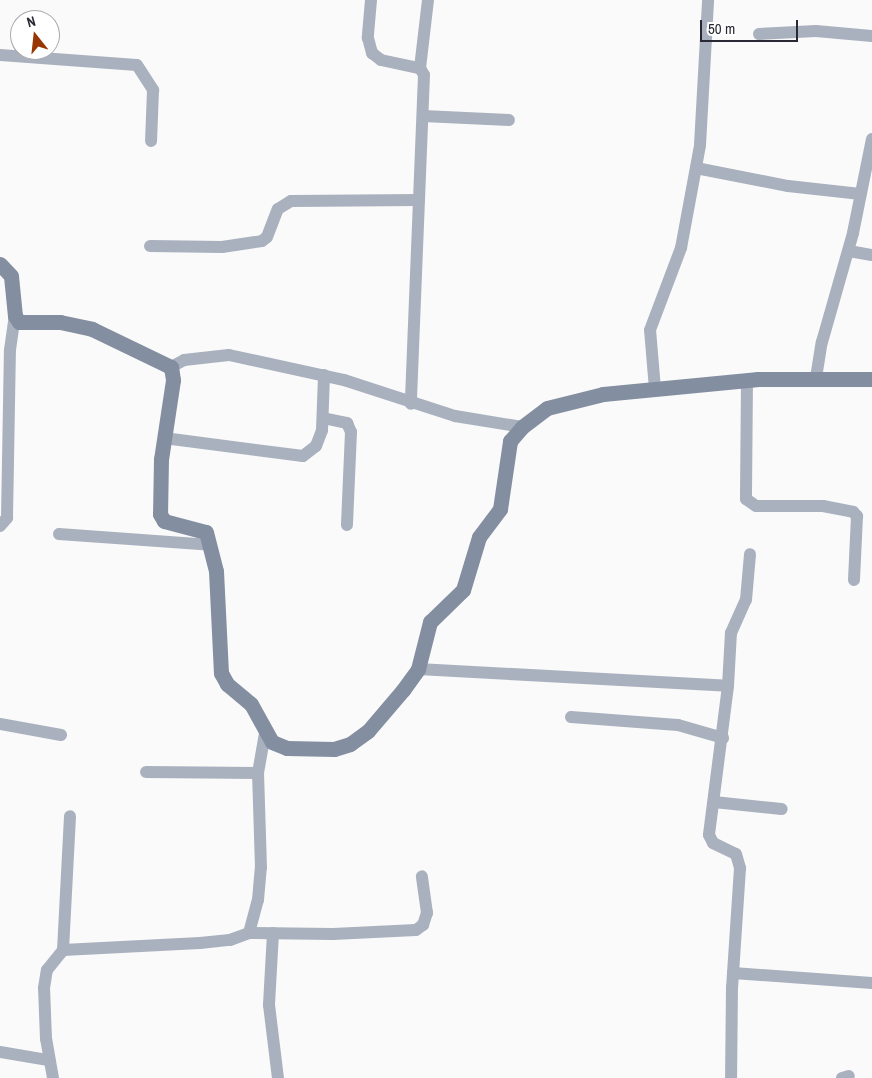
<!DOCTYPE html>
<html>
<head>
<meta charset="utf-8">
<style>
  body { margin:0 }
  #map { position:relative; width:872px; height:1078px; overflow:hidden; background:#fafafa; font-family:"Archivo Narrow",sans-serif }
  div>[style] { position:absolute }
  .street>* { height:12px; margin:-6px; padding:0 6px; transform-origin:6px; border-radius:6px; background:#aab1be }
  .secondary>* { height:15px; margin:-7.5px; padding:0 7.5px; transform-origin:7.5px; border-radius:7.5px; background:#838ea0 }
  span { translate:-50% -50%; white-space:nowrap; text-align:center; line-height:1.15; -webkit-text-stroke:5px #fff; paint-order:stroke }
  .north { position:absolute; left:10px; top:10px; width:50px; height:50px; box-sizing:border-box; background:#fff; border:1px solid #a9a9ae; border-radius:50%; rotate:344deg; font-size:14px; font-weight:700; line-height:20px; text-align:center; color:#292935 }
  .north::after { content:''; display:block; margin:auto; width:18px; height:22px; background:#993500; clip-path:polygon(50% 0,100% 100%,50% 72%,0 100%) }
  .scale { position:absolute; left:700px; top:20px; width:98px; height:22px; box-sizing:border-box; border:2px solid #292935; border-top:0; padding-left:6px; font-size:15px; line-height:18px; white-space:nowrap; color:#292935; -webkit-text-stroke:4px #fff; paint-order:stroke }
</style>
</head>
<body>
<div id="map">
  <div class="street">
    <div style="left:371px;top:0;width:38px;rotate:95deg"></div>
    <div style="left:368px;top:38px;width:16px;rotate:75deg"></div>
    <div style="left:372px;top:53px;width:11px;rotate:38deg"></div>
    <div style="left:381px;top:60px;width:40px;rotate:12deg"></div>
    <div style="left:420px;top:68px;width:8px;rotate:60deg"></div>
    <div style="left:424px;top:75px;width:329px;rotate:92.3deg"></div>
    <div style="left:759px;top:34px;width:57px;rotate:-3deg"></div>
    <div style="left:816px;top:31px;width:56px;rotate:5.1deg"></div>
    <div style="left:0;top:55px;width:137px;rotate:4.2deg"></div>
    <div style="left:137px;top:65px;width:30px;rotate:57deg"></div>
    <div style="left:153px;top:90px;width:51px;rotate:92.2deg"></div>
    <div style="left:420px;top:68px;width:68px;rotate:-83.3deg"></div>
    <div style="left:423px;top:116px;width:86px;rotate:2.7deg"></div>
    <div style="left:696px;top:168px;width:94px;rotate:11.1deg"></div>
    <div style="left:788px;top:186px;width:73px;rotate:6.3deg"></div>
    <div style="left:150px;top:246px;width:72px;rotate:0.8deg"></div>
    <div style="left:222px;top:247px;width:40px;rotate:-8.5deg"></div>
    <div style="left:262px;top:241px;width:6px;rotate:-39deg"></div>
    <div style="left:267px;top:237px;width:30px;rotate:-69deg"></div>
    <div style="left:278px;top:209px;width:15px;rotate:-32deg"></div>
    <div style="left:291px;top:201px;width:128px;rotate:-0.4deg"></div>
    <div style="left:849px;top:251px;width:23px;rotate:10deg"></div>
    <div style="left:171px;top:367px;width:15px;rotate:-28deg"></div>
    <div style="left:184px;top:360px;width:45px;rotate:-6.3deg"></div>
    <div style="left:229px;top:355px;width:118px;rotate:12.3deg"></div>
    <div style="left:344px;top:380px;width:117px;rotate:18deg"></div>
    <div style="left:455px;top:416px;width:68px;rotate:9.3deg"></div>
    <div style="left:816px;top:378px;width:36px;rotate:-81deg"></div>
    <div style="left:822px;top:342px;width:113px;rotate:-74.1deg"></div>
    <div style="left:853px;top:233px;width:96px;rotate:-78.6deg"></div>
    <div style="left:747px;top:380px;width:119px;rotate:90.5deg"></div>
    <div style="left:746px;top:499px;width:12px;rotate:35deg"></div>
    <div style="left:756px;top:506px;width:67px"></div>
    <div style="left:823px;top:506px;width:31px;rotate:11deg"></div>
    <div style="left:853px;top:512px;width:6px;rotate:45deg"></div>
    <div style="left:857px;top:516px;width:64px;rotate:92.7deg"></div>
    <div style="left:655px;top:389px;width:59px;rotate:-94.8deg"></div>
    <div style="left:650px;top:330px;width:88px;rotate:-69.3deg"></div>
    <div style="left:681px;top:248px;width:105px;rotate:-79.5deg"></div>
    <div style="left:700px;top:145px;width:145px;rotate:-86.8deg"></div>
    <div style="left:323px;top:418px;width:25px;rotate:12deg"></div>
    <div style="left:347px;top:423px;width:10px;rotate:66deg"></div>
    <div style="left:351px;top:432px;width:93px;rotate:92.5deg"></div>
    <div style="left:164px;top:438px;width:140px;rotate:7.4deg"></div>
    <div style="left:303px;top:456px;width:16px;rotate:-38deg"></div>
    <div style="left:316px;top:446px;width:17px;rotate:-69deg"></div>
    <div style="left:322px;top:430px;width:55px;rotate:-87.9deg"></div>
    <div style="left:0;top:526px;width:11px;rotate:-49deg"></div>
    <div style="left:7px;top:518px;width:168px;rotate:-89deg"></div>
    <div style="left:10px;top:350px;width:34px;rotate:-82deg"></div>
    <div style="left:59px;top:534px;width:152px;rotate:4.1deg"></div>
    <div style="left:418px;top:669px;width:310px;rotate:3.1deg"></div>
    <div style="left:728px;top:686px;width:150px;rotate:97.3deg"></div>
    <div style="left:709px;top:835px;width:9px;rotate:63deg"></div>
    <div style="left:713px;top:843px;width:25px;rotate:26deg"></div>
    <div style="left:736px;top:854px;width:15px;rotate:74deg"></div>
    <div style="left:740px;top:868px;width:119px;rotate:93.8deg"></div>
    <div style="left:732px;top:987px;width:91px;rotate:90.6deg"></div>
    <div style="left:728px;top:686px;width:53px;rotate:-86.8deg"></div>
    <div style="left:731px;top:633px;width:36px;rotate:-66deg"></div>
    <div style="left:746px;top:600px;width:46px;rotate:-85deg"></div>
    <div style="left:571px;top:717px;width:107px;rotate:4.3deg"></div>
    <div style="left:678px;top:725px;width:47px;rotate:16.1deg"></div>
    <div style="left:0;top:724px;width:62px;rotate:10.2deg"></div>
    <div style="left:146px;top:772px;width:112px;rotate:0.5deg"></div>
    <div style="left:714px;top:802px;width:68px;rotate:5.9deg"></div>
    <div style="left:249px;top:933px;width:84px;rotate:0.7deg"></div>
    <div style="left:333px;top:934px;width:83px;rotate:-2.8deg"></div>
    <div style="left:416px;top:930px;width:9px;rotate:-36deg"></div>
    <div style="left:423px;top:925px;width:13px;rotate:-72deg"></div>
    <div style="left:427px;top:913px;width:37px;rotate:-98deg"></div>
    <div style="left:273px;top:933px;width:72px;rotate:93.2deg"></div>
    <div style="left:269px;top:1005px;width:74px;rotate:83deg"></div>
    <div style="left:63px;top:950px;width:134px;rotate:-87deg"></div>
    <div style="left:733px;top:973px;width:139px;rotate:4.1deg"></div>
    <div style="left:0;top:1052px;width:49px;rotate:9.5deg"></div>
    <div style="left:53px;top:1078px;width:40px;rotate:-100deg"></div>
    <div style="left:46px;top:1039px;width:51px;rotate:-92.2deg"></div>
    <div style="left:44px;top:988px;width:18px;rotate:-81deg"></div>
    <div style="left:47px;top:970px;width:26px;rotate:-51deg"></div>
    <div style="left:63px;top:950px;width:137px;rotate:-2.9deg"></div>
    <div style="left:200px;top:943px;width:30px;rotate:-6deg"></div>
    <div style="left:230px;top:940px;width:20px;rotate:-20deg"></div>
    <div style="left:249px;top:933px;width:34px;rotate:-75deg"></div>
    <div style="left:258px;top:900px;width:32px;rotate:-85deg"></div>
    <div style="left:261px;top:868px;width:95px;rotate:-91.8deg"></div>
    <div style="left:258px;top:773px;width:40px;rotate:-80deg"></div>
    <div style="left:842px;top:1078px;width:7px;rotate:-16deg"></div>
  </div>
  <div class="secondary">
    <div style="left:0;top:264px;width:16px;rotate:47deg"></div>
    <div style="left:11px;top:276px;width:40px;rotate:84.3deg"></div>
    <div style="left:15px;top:316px;width:7px;rotate:56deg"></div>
    <div style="left:19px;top:322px;width:41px"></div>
    <div style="left:60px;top:322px;width:33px;rotate:12deg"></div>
    <div style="left:92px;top:329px;width:88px;rotate:25.7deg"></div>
    <div style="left:171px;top:367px;width:13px;rotate:81deg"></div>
    <div style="left:173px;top:380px;width:80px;rotate:98.6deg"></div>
    <div style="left:161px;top:459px;width:55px;rotate:91deg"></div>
    <div style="left:160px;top:514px;width:8px;rotate:60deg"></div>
    <div style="left:164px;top:521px;width:43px;rotate:14.7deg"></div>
    <div style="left:206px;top:532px;width:40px;rotate:75.6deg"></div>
    <div style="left:216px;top:571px;width:102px;rotate:87.2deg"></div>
    <div style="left:221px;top:673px;width:13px;rotate:61deg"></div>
    <div style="left:227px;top:684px;width:31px;rotate:40deg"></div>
    <div style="left:251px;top:704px;width:43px;rotate:61.1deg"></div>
    <div style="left:272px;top:742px;width:16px;rotate:22deg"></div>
    <div style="left:287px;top:748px;width:47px;rotate:1.2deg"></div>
    <div style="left:334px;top:749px;width:17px;rotate:-17deg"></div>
    <div style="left:350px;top:744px;width:22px;rotate:-36deg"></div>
    <div style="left:368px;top:731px;width:54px;rotate:-49.5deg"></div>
    <div style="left:403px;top:690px;width:26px;rotate:-54deg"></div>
    <div style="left:418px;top:669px;width:49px;rotate:-75.7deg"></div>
    <div style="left:430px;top:622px;width:46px;rotate:-44.1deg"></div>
    <div style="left:463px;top:590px;width:55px;rotate:-73.2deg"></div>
    <div style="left:479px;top:537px;width:35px;rotate:-53deg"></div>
    <div style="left:500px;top:509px;width:69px;rotate:-81.6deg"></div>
    <div style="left:510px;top:441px;width:18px;rotate:-49deg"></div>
    <div style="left:522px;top:427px;width:31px;rotate:-37deg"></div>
    <div style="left:547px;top:408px;width:58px;rotate:-14deg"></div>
    <div style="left:603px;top:394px;width:156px;rotate:-5.5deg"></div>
    <div style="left:758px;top:379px;width:114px"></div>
  </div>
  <div class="north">N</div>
  <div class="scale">50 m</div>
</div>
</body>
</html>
